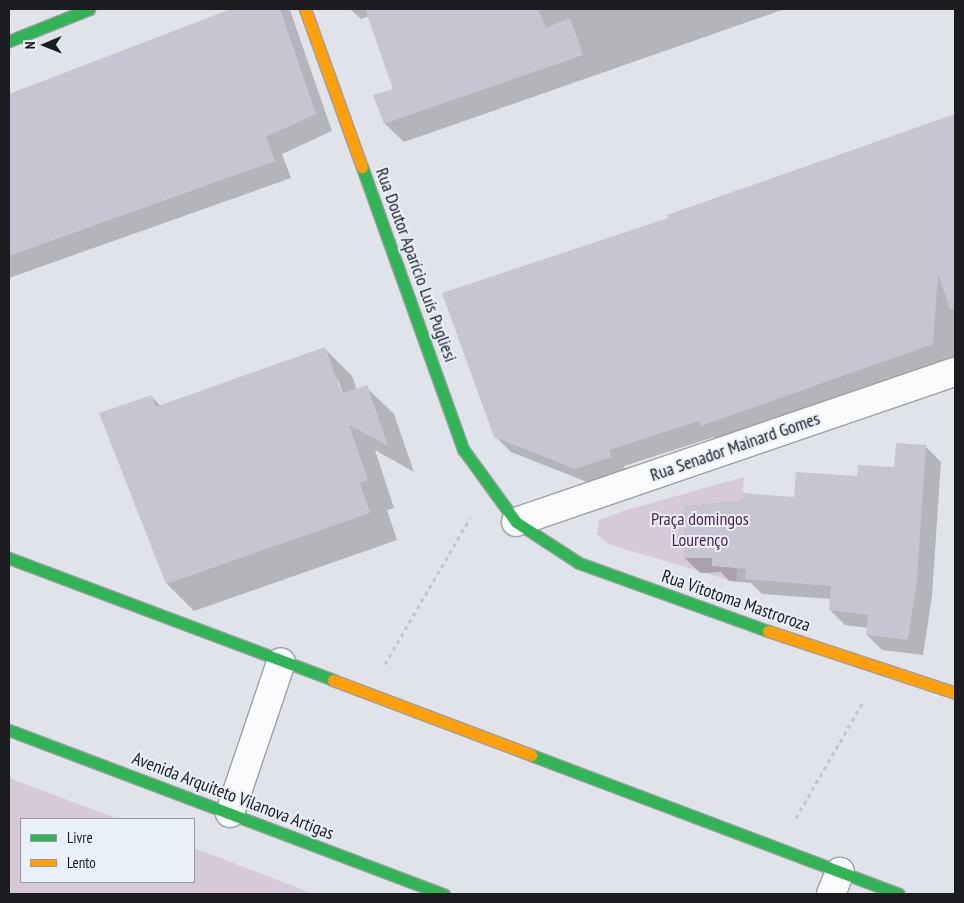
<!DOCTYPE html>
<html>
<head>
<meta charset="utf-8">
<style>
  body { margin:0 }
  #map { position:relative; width:964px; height:903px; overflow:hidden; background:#e0e3e9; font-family:"PT Sans Narrow",sans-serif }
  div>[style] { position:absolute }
  .green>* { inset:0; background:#d6c9d8 }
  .shadow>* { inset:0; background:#0003 }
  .building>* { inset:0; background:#c6c5d1 }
  .path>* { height:3px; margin-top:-1.5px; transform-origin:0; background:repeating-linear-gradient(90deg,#c4c5c6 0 4px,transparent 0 8px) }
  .roads { filter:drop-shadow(1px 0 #9d9fa4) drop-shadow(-1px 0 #9d9fa4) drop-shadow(0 1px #9d9fa4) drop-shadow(0 -1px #9d9fa4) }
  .street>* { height:28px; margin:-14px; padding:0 14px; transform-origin:14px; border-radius:14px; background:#fafbfc }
  .fast>* { height:11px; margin:-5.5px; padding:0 5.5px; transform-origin:5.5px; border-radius:5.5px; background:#30b455 }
  .slow>* { height:11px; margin:-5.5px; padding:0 5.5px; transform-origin:5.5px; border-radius:5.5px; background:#ff9f0a }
  span { translate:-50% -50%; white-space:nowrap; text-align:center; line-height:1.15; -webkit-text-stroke:4px #e9f0fa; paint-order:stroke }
  .street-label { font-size:18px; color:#1a1c20 }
  .park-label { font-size:18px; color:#501f4c }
  .frame { position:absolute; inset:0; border:10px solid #1a1c20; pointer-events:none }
  .legend { position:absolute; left:20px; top:818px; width:175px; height:65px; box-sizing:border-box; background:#e9f0fa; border:1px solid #969ba3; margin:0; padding:6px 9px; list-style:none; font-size:15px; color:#1a1c20 }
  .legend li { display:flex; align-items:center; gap:10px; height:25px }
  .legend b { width:25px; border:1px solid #969ba3 }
  .north { position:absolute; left:20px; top:20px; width:50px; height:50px; -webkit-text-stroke:4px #e9f0fa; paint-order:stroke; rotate:269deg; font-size:14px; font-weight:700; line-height:20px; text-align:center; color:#1a1c20 }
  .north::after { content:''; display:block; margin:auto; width:18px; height:22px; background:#1a1c20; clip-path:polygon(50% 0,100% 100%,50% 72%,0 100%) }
</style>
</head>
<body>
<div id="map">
  <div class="green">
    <div style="clip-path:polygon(744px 477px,736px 582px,608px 544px,597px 534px,599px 520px,623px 511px)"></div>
    <div style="clip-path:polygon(9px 778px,118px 819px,21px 819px,21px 882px,194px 882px,194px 848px,314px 894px,9px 894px)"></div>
  </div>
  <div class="shadow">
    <div style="clip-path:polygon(235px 9px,290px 10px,332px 131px,282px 154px,291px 178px,9px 278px,9px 96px)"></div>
    <div style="clip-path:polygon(350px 9px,785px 9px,404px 142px,385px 124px,395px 90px,369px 16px,361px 19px)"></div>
    <div style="clip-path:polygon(955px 115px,955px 357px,718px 441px,714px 437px,624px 466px,626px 472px,592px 484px,511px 452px,495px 436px,670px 219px,669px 216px)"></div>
    <div style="clip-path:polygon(evenodd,325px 349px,352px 376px,357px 390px,366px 387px,394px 414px,414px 472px,375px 450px,394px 508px,387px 510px,397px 540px,194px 611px,167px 584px,151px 396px,161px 406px,325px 349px,335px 380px,338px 380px,345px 400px,343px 401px,335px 380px)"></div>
    <div style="clip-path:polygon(925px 446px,941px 462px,932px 596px,923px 655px,882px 650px,867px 635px,868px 628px,845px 625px,830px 610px,831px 599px,762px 594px,751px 583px,729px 581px,721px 572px,700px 573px,685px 558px,795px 498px,858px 477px,895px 469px)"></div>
  </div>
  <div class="building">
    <div style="clip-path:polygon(231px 9px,280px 9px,316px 114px,266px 137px,275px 161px,9px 256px,9px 94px)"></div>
    <div style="clip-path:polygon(365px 9px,538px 9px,546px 28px,570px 18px,583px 55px,384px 124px,373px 95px,393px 89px)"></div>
    <div style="clip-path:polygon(955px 114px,955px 308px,950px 309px,938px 273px,933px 344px,701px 426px,699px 421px,609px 450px,611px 457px,575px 469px,494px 437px,442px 293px,668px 218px,667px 215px)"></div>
    <div style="clip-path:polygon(325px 347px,342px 394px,367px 385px,388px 446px,349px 425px,368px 480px,360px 483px,370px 513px,166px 584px,99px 413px,152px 395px,155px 407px)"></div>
    <div style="clip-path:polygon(896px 443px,926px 445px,917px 580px,908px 640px,866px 635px,868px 615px,829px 610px,831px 586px,745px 579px,746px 569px,712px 566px,712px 558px,684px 558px,684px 506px,742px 500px,743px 493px,794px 497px,796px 472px,857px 476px,858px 465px,894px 467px)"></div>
  </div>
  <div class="path">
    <div style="left:385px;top:664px;width:169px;rotate:-59.8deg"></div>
    <div style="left:796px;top:818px;width:136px;rotate:-60deg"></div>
  </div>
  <div class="roads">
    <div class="street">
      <div style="left:516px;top:522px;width:464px;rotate:-18.9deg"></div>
      <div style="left:230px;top:813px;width:159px;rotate:-71.3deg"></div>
      <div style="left:831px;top:894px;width:24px;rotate:-68deg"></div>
    </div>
    <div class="fast">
      <div style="left:9px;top:41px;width:86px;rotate:-21.8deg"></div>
      <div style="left:362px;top:167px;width:300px;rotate:70.3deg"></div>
      <div style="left:463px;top:449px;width:90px;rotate:54deg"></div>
      <div style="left:516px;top:522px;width:75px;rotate:33.1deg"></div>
      <div style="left:579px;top:563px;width:201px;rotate:19.8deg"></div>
      <div style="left:9px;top:558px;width:346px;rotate:20.6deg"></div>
      <div style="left:9px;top:730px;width:465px;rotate:20.7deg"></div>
      <div style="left:531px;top:755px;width:393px;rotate:20.7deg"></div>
    </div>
    <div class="slow">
      <div style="left:305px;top:9px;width:168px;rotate:70.2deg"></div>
      <div style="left:768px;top:631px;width:197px;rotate:18.3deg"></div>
      <div style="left:333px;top:680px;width:212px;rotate:20.7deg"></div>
    </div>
  </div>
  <div class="street-label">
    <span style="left:416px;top:265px;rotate:70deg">Rua Doutor Aparício Luís Pugliesi</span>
    <span style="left:735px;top:447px;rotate:-19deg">Rua Senador Mainard Gomes</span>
    <span style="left:736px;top:601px;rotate:19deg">Rua Vitotoma Mastroroza</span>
    <span style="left:233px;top:796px;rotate:21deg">Avenida Arquiteto Vilanova Artigas</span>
  </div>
  <div class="park-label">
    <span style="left:700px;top:530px">Praça domingos<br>Lourenço</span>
  </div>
  <div class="frame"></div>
  <ul class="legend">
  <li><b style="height:6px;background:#30b455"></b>Livre</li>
  <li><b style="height:6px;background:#ff9f0a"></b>Lento</li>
  </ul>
  <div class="north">N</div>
</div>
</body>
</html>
